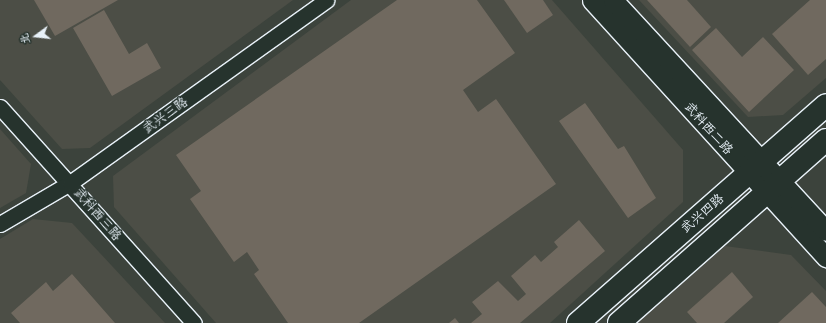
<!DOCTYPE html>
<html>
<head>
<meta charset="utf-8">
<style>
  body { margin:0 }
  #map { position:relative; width:826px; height:323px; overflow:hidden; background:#3c433c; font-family:"Patrick Hand","LXGW WenKai TC",sans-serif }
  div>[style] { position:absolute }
  .built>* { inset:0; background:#4c4e46 }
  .building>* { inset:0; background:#70695f }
  .roads { filter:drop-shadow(1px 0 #e8f1f8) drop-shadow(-1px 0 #e8f1f8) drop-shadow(0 1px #e8f1f8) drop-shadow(0 -1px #e8f1f8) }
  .minor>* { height:15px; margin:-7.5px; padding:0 7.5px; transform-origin:7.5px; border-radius:7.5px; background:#26332d }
  .tertiary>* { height:19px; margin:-9.5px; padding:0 9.5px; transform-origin:9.5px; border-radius:9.5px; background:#26332d }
  .secondary>* { height:22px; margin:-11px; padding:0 11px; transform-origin:11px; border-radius:11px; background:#26332d }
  span { translate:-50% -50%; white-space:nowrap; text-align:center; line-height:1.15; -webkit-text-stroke:3px #26332d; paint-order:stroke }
  .street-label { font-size:13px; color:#e8f1f8 }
  .north { position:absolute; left:16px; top:16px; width:40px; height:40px; -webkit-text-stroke:3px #26332d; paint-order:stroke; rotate:255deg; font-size:11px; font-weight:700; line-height:16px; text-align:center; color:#e8f1f8 }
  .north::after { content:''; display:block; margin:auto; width:14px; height:18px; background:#e8f1f8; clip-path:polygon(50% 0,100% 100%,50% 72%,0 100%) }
</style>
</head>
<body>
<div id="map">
  <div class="built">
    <div style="clip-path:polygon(0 0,293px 0,90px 148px,62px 149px,0 80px)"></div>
    <div style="clip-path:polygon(351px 0,552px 0,683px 150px,683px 202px,550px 323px,216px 323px,114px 207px,113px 176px)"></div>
    <div style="clip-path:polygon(639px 0,826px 0,826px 78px,783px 115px,748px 117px)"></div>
    <div style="clip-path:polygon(0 129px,31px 164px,26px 193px,0 208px)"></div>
    <div style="clip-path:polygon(33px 219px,72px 223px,165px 323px,0 323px,0 239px)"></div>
    <div style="clip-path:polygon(725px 246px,791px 255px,826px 291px,826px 323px,636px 323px)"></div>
  </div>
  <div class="building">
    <div style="clip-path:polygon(34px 0,118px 0,55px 36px)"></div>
    <div style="clip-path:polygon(397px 0,477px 0,515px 53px,463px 90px,478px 112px,496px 99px,556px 184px,359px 323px,288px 323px,254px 274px,259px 270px,247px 252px,234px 262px,190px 199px,201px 191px,176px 155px)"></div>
    <div style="clip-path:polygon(504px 0,543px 0,553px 15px,527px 33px)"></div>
    <div style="clip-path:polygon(647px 0,687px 0,711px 27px,690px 47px)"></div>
    <div style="clip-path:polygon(810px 0,826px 0,826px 59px,808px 75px,772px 34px)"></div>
    <div style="clip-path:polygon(104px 10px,129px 54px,147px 43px,161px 68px,112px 96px,73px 28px)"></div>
    <div style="clip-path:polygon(716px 28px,742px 57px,763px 37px,794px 70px,749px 112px,692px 50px)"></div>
    <div style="clip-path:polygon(585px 103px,618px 149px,624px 146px,656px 198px,628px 218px,559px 121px)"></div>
    <div style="clip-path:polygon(579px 220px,605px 251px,520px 323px,471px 323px,482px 314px,472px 302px,498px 281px,518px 301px,526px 294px,511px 276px,535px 255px,541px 262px,558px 247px,554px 242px)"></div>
    <div style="clip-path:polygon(732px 272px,753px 297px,724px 323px,697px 323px,687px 312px)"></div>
    <div style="clip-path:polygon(72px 274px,115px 323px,20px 323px,11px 313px,46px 282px,53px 291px)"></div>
    <div style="clip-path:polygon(812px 292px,826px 307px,826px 323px,778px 323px)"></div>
    <div style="clip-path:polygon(455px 318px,459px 323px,449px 323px)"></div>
  </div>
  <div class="roads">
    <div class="minor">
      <div style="left:0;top:107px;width:290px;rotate:48.1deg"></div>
      <div style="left:0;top:224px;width:81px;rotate:-30.4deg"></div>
      <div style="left:70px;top:183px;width:315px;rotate:-35.5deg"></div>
    </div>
    <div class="tertiary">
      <div style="left:592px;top:0;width:348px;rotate:47.7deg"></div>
      <div style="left:613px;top:0;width:314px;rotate:47.3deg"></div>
    </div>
    <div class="secondary">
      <div style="left:578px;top:323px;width:330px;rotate:-41.3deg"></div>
      <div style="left:619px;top:323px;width:276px;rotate:-41.5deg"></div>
    </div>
  </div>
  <div class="street-label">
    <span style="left:165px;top:115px;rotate:-36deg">武兴三路</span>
    <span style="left:709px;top:128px;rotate:48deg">武科西二路</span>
    <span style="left:702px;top:213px;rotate:-41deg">武兴四路</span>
    <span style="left:98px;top:214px;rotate:49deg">武科西三路</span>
  </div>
  <div class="north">北</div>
</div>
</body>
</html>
